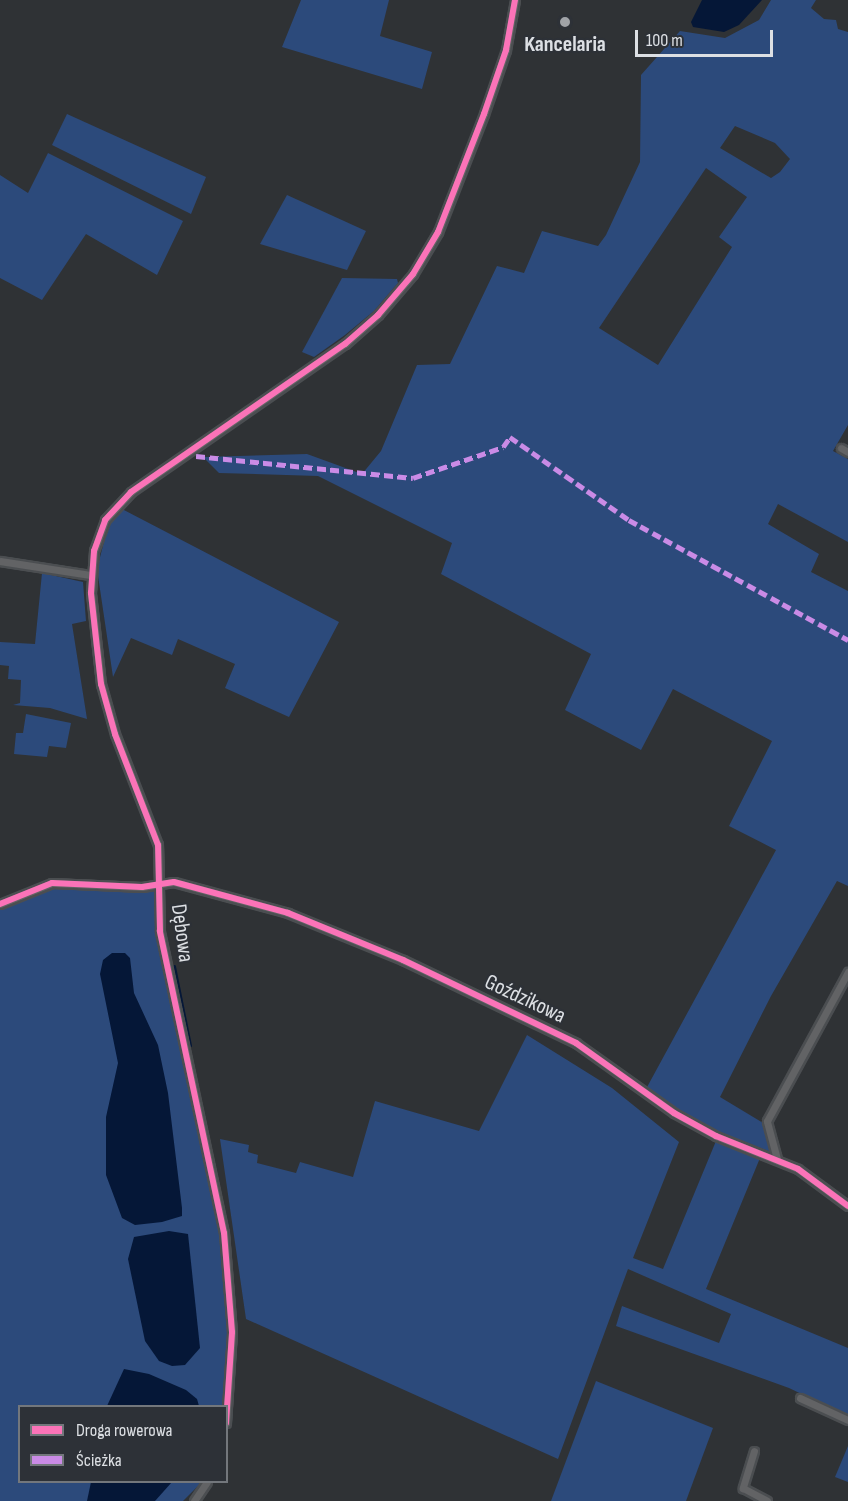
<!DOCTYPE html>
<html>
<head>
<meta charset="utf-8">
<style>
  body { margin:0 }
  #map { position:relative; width:848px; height:1501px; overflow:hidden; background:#2f3235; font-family:"Sofia Sans Condensed",sans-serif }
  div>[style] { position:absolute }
  .green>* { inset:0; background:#2c4a7b }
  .water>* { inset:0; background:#051737 }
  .stream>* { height:3px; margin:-1.5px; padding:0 1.5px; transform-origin:1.5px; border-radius:1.5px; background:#051737 }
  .roads { filter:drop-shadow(2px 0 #4b4e51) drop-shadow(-2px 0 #4b4e51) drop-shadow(0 2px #4b4e51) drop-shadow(0 -2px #4b4e51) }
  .street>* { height:7px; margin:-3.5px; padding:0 3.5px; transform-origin:3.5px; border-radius:3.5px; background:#626365 }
  .quiet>* { height:4.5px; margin-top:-2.25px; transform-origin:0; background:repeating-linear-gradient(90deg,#ca8be6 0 9px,transparent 0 13.5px) }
  .cycleway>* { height:6px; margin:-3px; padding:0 3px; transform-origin:3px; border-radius:3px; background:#fb73b8 }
  .dots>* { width:16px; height:16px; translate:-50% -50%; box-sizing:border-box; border:3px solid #2d3137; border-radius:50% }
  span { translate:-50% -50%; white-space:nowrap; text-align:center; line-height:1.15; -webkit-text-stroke:4.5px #2d3137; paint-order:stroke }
  .poi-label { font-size:22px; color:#dde0e4; font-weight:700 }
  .street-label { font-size:22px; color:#dde0e4 }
  .legend { position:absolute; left:18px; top:1405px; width:210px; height:78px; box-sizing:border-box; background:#2d3137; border:2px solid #73777c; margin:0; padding:8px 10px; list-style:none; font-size:18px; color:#dde0e4 }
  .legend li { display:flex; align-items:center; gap:12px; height:30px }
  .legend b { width:30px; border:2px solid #73777c }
  .scale { position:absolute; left:635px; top:30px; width:138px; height:27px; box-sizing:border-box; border:3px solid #dde0e4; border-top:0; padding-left:8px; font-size:18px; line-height:21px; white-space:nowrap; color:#dde0e4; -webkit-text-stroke:4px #2d3137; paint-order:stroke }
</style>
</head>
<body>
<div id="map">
  <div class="green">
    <div style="clip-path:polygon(301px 0,389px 0,380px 36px,432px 52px,422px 89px,282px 47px)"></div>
    <div style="clip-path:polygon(evenodd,771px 0,816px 0,811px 8px,824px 19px,836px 20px,838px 29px,848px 32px,848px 425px,833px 451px,848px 459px,848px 542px,778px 504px,768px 524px,819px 554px,811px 572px,848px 591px,848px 886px,837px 881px,771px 996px,720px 1097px,765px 1124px,771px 1152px,709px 1128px,646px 1089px,776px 850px,729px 826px,772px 741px,673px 689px,641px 750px,565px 710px,591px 654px,441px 574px,452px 543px,318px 476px,219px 473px,203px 457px,307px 454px,362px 474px,381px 451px,417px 365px,450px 364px,497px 266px,524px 273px,542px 231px,598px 246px,606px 235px,640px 162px,641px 75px,680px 31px,725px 38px,759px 20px,771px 0,735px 126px,775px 143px,790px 159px,780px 172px,771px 178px,720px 148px,735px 126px,771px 0,706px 168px,747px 197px,719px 237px,732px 247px,658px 365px,599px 328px,706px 168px)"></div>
    <div style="clip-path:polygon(67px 114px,206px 177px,191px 214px,52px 145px)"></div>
    <div style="clip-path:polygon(48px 153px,183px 221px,157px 275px,86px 234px,42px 300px,0 278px,0 175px,28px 193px)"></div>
    <div style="clip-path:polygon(287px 195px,366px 231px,347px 270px,260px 244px)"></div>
    <div style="clip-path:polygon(342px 278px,397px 279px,398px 283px,374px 311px,345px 335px,314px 357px,302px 352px)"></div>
    <div style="clip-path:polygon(122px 509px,339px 622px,289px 717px,225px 688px,235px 664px,178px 639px,172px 655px,131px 638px,113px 677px,97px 569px,108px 526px)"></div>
    <div style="clip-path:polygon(42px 573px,83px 582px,86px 621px,72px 624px,87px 719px,50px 708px,13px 705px,20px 703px,21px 680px,8px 679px,9px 666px,0 665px,0 642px,35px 644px)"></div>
    <div style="clip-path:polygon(26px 714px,71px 723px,66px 748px,49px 746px,47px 757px,14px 754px,16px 733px,23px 733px)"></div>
    <div style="clip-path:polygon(113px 884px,157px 891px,159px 923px,217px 1200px,235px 1309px,232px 1394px,226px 1396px,224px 1406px,20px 1406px,20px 1482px,202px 1482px,183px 1501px,0 1501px,0 904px,42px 885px)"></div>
    <div style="clip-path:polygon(527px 1035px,612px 1088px,679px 1142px,633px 1258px,663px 1269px,716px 1141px,760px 1158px,706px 1289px,848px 1348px,848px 1416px,789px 1388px,616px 1326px,622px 1306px,719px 1343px,731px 1314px,628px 1269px,558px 1459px,246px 1319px,220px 1139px,249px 1145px,248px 1152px,258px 1155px,257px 1163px,296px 1173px,300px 1162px,353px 1177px,375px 1101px,479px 1131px)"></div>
    <div style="clip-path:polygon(596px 1381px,713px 1428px,686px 1501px,551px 1501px)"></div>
    <div style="clip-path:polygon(848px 1446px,848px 1482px,835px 1477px)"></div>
  </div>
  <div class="water">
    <div style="clip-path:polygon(702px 0,762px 0,739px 25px,724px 32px,693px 27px,691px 22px)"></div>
    <div style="clip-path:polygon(112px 953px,125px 953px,130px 958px,134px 993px,158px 1045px,168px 1093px,182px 1208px,182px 1216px,162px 1222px,135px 1225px,122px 1218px,106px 1175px,106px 1117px,118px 1063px,100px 974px,103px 960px)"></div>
    <div style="clip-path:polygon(169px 1231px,188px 1234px,200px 1348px,185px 1365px,172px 1366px,159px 1361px,145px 1341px,128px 1259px,134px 1237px)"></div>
    <div style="clip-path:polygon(124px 1369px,149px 1374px,186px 1390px,197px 1399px,199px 1406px,107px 1406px)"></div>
    <div style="clip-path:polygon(91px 1482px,172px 1482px,155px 1501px,87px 1501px)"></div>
  </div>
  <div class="stream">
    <div style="left:174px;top:966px;width:81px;rotate:78.6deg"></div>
  </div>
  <div class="roads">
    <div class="street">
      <div style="left:841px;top:448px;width:8px;rotate:30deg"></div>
      <div style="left:0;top:561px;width:91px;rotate:8.8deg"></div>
      <div style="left:0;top:904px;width:56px;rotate:-22deg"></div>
      <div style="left:52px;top:883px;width:90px;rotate:2.5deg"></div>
      <div style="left:142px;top:887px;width:32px;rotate:-9deg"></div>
      <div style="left:174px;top:882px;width:118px;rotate:15.2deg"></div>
      <div style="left:288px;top:913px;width:124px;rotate:22.2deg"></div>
      <div style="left:403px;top:960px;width:192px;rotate:25.6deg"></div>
      <div style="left:576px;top:1043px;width:120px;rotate:35.5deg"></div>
      <div style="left:674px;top:1113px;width:48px;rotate:28.7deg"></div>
      <div style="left:716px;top:1136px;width:88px;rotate:21.9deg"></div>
      <div style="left:798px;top:1169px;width:62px;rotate:36.5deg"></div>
      <div style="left:777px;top:1159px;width:39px;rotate:-105deg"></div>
      <div style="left:767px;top:1121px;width:170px;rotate:-61.5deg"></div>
      <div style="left:800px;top:1398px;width:53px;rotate:24.6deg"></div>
      <div style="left:226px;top:1423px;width:91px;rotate:-86.2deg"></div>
      <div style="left:232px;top:1332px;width:99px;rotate:-94.6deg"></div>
      <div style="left:224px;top:1233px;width:309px;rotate:-102deg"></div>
      <div style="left:160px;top:931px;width:86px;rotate:-91.3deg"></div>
      <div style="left:158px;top:845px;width:119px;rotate:-111.2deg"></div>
      <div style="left:115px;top:734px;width:52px;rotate:-105.6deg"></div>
      <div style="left:101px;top:684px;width:92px;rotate:-96.3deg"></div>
      <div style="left:91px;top:593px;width:42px;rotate:-85.9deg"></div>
      <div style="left:94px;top:551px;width:33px;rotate:-70deg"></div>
      <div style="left:105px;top:520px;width:38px;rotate:-47deg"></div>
      <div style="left:131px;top:492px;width:260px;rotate:-34.7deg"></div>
      <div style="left:345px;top:344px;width:44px;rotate:-41.3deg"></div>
      <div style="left:378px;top:315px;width:54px;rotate:-49.5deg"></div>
      <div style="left:413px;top:274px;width:49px;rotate:-59.2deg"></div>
      <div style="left:438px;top:232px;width:127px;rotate:-68.7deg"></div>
      <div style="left:484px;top:114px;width:68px;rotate:-71deg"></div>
      <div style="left:506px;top:50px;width:51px;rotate:-79.8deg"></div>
      <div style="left:754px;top:1451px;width:39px;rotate:107deg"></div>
      <div style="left:743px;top:1488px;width:27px;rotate:28deg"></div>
      <div style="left:194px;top:1501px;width:23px;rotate:-56deg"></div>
    </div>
  </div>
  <div class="quiet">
    <div style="left:196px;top:456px;width:218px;rotate:5.8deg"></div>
    <div style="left:413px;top:478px;width:95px;rotate:-19deg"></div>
    <div style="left:503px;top:447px;width:12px;rotate:-55deg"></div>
    <div style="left:510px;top:437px;width:145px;rotate:34.9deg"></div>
    <div style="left:629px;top:520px;width:250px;rotate:28.7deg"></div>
  </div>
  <div class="cycleway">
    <div style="left:0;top:904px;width:56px;rotate:-22deg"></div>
    <div style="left:52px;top:883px;width:90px;rotate:2.5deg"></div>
    <div style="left:142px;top:887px;width:32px;rotate:-9deg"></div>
    <div style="left:174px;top:882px;width:118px;rotate:15.2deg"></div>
    <div style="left:288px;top:913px;width:124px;rotate:22.2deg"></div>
    <div style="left:403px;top:960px;width:192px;rotate:25.6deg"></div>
    <div style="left:576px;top:1043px;width:120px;rotate:35.5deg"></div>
    <div style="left:674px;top:1113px;width:48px;rotate:28.7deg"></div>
    <div style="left:716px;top:1136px;width:88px;rotate:21.9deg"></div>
    <div style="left:798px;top:1169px;width:62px;rotate:36.5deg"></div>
    <div style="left:226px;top:1423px;width:91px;rotate:-86.2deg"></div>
    <div style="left:232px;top:1332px;width:99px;rotate:-94.6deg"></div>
    <div style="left:224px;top:1233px;width:309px;rotate:-102deg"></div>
    <div style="left:160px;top:931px;width:86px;rotate:-91.3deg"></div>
    <div style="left:158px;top:845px;width:119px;rotate:-111.2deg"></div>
    <div style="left:115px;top:734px;width:52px;rotate:-105.6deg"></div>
    <div style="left:101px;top:684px;width:92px;rotate:-96.3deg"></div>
    <div style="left:91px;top:593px;width:42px;rotate:-85.9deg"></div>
    <div style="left:94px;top:551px;width:33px;rotate:-70deg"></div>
    <div style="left:105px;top:520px;width:38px;rotate:-47deg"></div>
    <div style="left:131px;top:492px;width:260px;rotate:-34.7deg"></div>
    <div style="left:345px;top:344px;width:44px;rotate:-41.3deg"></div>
    <div style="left:378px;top:315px;width:54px;rotate:-49.5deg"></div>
    <div style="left:413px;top:274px;width:49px;rotate:-59.2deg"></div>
    <div style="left:438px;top:232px;width:127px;rotate:-68.7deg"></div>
    <div style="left:484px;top:114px;width:68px;rotate:-71deg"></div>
    <div style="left:506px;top:50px;width:51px;rotate:-79.8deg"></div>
  </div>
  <div class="dots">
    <div style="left:565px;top:22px;background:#a0a3a7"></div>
  </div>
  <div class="poi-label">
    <span style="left:565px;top:45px">Kancelaria</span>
  </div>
  <div class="street-label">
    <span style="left:182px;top:933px;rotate:82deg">Dębowa</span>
    <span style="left:525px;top:999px;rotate:25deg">Goździkowa</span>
  </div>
  <ul class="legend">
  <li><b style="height:8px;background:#fb73b8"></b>Droga rowerowa</li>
  <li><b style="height:8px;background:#ca8be6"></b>Ścieżka</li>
  </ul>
  <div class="scale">100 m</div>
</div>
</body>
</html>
